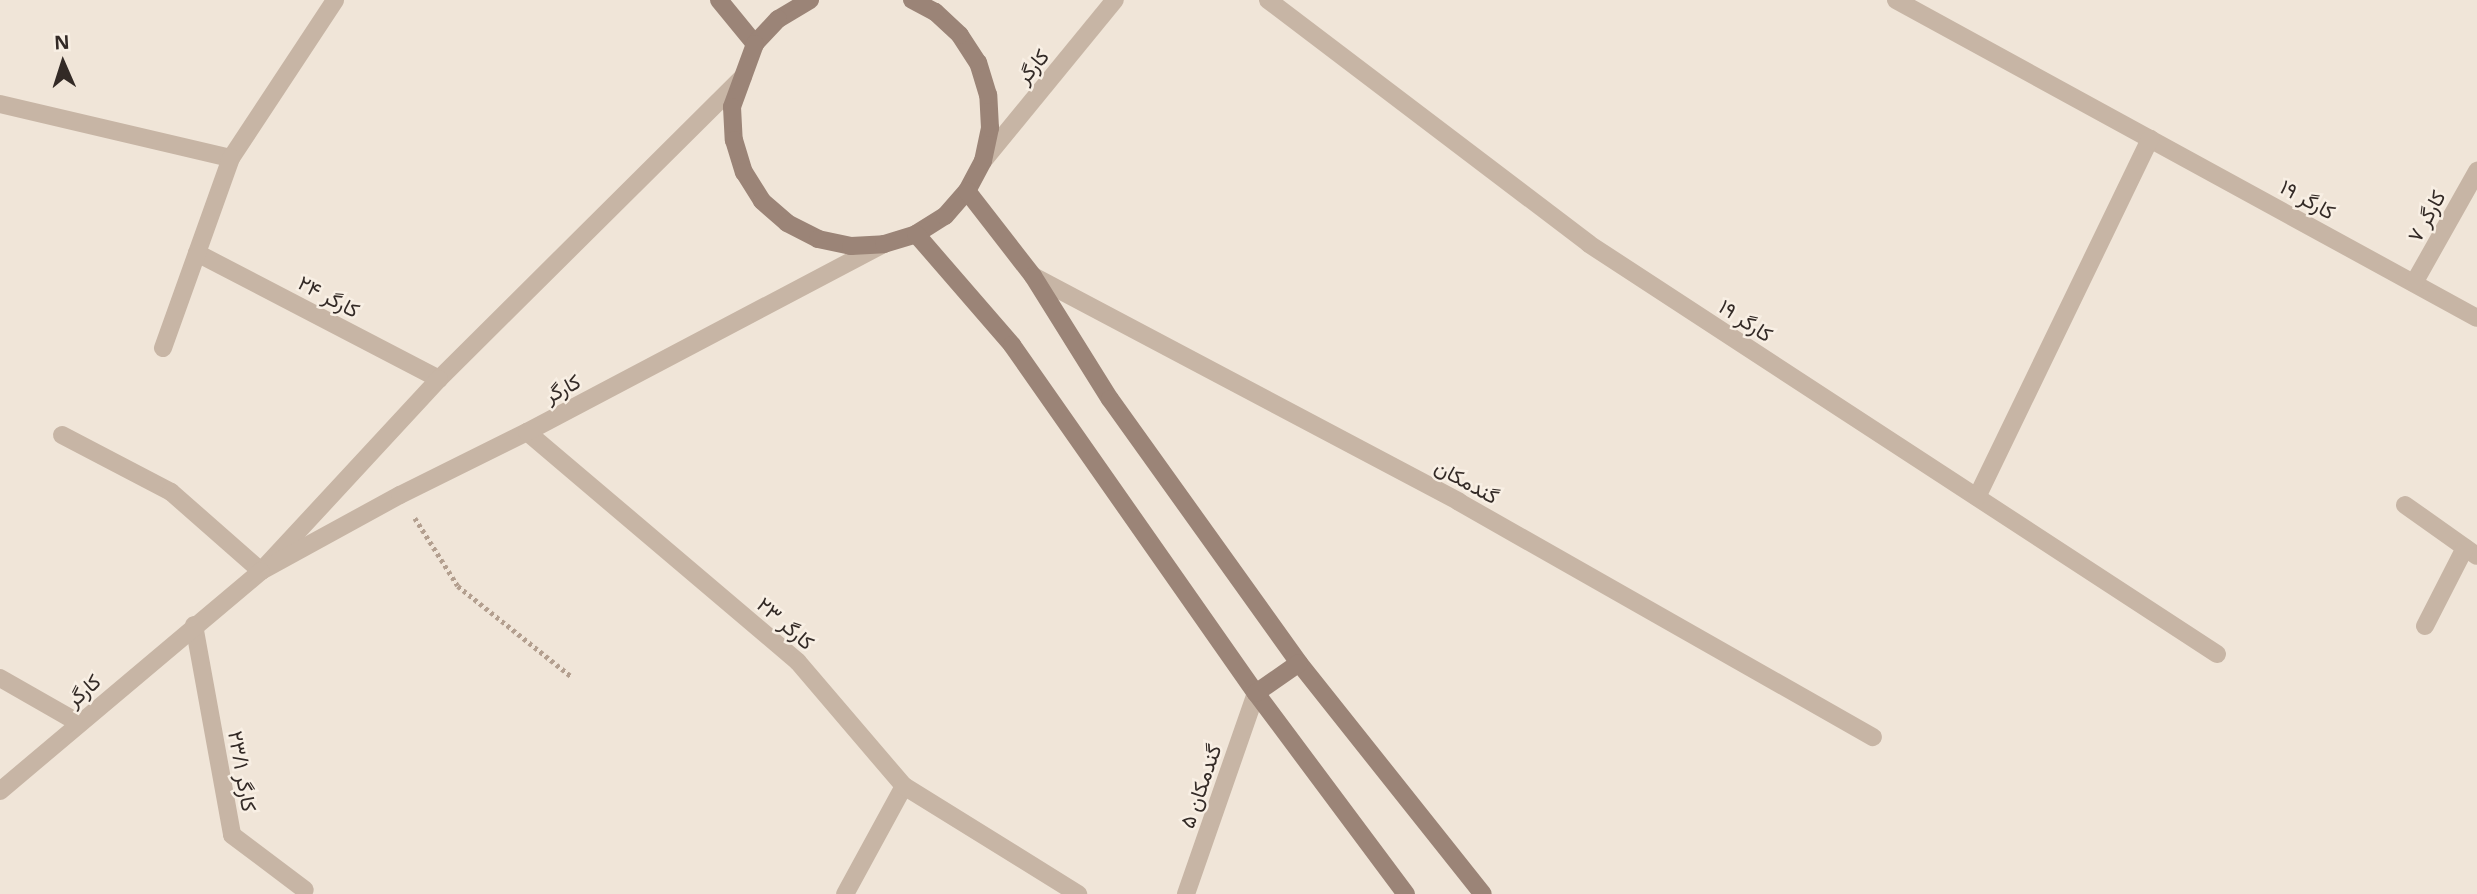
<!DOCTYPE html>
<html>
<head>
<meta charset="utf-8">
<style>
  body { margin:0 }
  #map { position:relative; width:2477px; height:894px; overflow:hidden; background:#f0e5d8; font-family:"Noto Sans",Vazirmatn,sans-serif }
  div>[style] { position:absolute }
  .path>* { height:4.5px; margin-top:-2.25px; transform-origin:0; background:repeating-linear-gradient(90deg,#b39f8f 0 3.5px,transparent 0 7px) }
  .minor>* { height:18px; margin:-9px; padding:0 9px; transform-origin:9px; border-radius:9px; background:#c7b5a5 }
  .tertiary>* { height:18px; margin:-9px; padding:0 9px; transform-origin:9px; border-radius:9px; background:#c7b5a5 }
  .secondary>* { height:18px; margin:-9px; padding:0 9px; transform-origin:9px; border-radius:9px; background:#9b8477 }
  span { translate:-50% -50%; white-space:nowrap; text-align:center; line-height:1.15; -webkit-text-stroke:5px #f8efe4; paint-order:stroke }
  .street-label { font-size:21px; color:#332a26 }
  .north { position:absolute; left:28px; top:28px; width:70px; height:70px; -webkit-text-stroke:5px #f8efe4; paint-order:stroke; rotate:357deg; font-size:19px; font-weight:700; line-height:28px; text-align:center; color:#332a26 }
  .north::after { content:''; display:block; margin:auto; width:24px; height:32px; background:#332a26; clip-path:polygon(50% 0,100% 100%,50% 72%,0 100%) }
</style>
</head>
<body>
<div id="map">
  <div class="path">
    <div style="left:415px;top:518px;width:80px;rotate:57.7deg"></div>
    <div style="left:458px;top:586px;width:146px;rotate:38.6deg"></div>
  </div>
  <div class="minor">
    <div style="left:1268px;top:0;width:403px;rotate:37.2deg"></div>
    <div style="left:1589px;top:244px;width:750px;rotate:33.14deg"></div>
    <div style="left:1896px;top:0;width:662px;rotate:28.69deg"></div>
    <div style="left:0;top:104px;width:237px;rotate:13.2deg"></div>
    <div style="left:231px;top:158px;width:189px;rotate:-56.6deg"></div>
    <div style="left:197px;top:253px;width:273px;rotate:27.5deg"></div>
    <div style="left:1033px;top:276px;width:482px;rotate:27.9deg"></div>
    <div style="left:1459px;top:502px;width:476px;rotate:29.6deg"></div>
    <div style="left:2414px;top:283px;width:129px;rotate:-60.6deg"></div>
    <div style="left:163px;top:348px;width:202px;rotate:-70.3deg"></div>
    <div style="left:527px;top:432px;width:355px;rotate:40.3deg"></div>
    <div style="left:798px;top:662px;width:163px;rotate:49.5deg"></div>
    <div style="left:904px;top:786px;width:123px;rotate:118.6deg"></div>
    <div style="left:62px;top:435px;width:123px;rotate:27.6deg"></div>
    <div style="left:171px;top:492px;width:120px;rotate:41.3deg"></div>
    <div style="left:1977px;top:497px;width:398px;rotate:-64.2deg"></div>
    <div style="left:2405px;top:505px;width:88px;rotate:35.3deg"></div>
    <div style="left:194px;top:625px;width:213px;rotate:79.7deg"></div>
    <div style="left:232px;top:835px;width:91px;rotate:37deg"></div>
    <div style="left:2425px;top:626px;width:88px;rotate:-62.9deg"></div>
    <div style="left:0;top:678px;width:91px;rotate:29.7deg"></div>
    <div style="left:904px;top:786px;width:205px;rotate:31.8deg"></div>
    <div style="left:1186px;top:894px;width:213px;rotate:-70.8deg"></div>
  </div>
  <div class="tertiary">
    <div style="left:743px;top:77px;width:429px;rotate:135.2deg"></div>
    <div style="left:439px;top:379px;width:262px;rotate:132.8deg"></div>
    <div style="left:261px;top:571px;width:158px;rotate:-28.7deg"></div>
    <div style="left:400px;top:495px;width:142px;rotate:-26.4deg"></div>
    <div style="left:527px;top:432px;width:403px;rotate:-27.8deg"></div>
    <div style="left:983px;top:161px;width:208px;rotate:-50.7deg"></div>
    <div style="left:0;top:791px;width:341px;rotate:-40.1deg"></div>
  </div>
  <div class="secondary">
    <div style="left:719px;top:0;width:57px;rotate:50.7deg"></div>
    <div style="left:810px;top:0;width:37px;rotate:149deg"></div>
    <div style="left:778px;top:19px;width:34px;rotate:133deg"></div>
    <div style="left:755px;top:44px;width:67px;rotate:110.1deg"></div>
    <div style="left:732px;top:107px;width:33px;rotate:87deg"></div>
    <div style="left:734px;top:140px;width:34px;rotate:73deg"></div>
    <div style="left:744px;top:172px;width:34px;rotate:58deg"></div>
    <div style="left:762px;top:201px;width:33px;rotate:41deg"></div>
    <div style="left:787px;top:223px;width:35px;rotate:27deg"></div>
    <div style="left:818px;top:239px;width:34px;rotate:12deg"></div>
    <div style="left:851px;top:246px;width:33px;rotate:-3deg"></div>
    <div style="left:884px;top:244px;width:34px;rotate:-17deg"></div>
    <div style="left:916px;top:234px;width:34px;rotate:-32deg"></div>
    <div style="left:945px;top:216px;width:33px;rotate:-49deg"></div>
    <div style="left:967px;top:191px;width:34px;rotate:-62deg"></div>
    <div style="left:983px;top:161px;width:34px;rotate:-78deg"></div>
    <div style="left:990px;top:128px;width:33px;rotate:-93deg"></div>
    <div style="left:988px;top:95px;width:34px;rotate:-107deg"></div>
    <div style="left:978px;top:63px;width:33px;rotate:-123deg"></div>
    <div style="left:960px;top:35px;width:34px;rotate:-137deg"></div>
    <div style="left:935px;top:12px;width:26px;rotate:-152deg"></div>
    <div style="left:967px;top:191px;width:108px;rotate:52.2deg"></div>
    <div style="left:1033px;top:276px;width:145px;rotate:58deg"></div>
    <div style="left:1110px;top:399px;width:325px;rotate:54.4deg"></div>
    <div style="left:1299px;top:663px;width:295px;rotate:51.5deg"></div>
    <div style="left:916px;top:234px;width:147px;rotate:49.1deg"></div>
    <div style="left:1012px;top:345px;width:425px;rotate:55deg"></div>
    <div style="left:1256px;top:693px;width:251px;rotate:53.3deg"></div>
    <div style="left:1256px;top:693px;width:52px;rotate:-34.9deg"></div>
  </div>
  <div class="street-label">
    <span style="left:1032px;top:66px;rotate:-50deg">کارگر</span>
    <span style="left:2308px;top:199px;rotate:29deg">کارگر ۱۹</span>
    <span style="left:2426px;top:216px;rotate:-61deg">کارگر ۷</span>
    <span style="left:329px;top:296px;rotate:28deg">کارگر ۲۴</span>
    <span style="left:1746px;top:320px;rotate:33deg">کارگر ۱۹</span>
    <span style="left:562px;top:388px;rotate:-28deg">کارگر</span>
    <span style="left:1467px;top:481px;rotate:29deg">گندمکان</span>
    <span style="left:786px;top:623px;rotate:41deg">کارگر ۲۳</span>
    <span style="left:83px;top:690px;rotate:-41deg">کارگر</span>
    <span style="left:243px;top:771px;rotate:80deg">کارگر ۲۳/۱</span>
    <span style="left:1200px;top:786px;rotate:-71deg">گندمکان ۵</span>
  </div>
  <div class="north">N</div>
</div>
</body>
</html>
